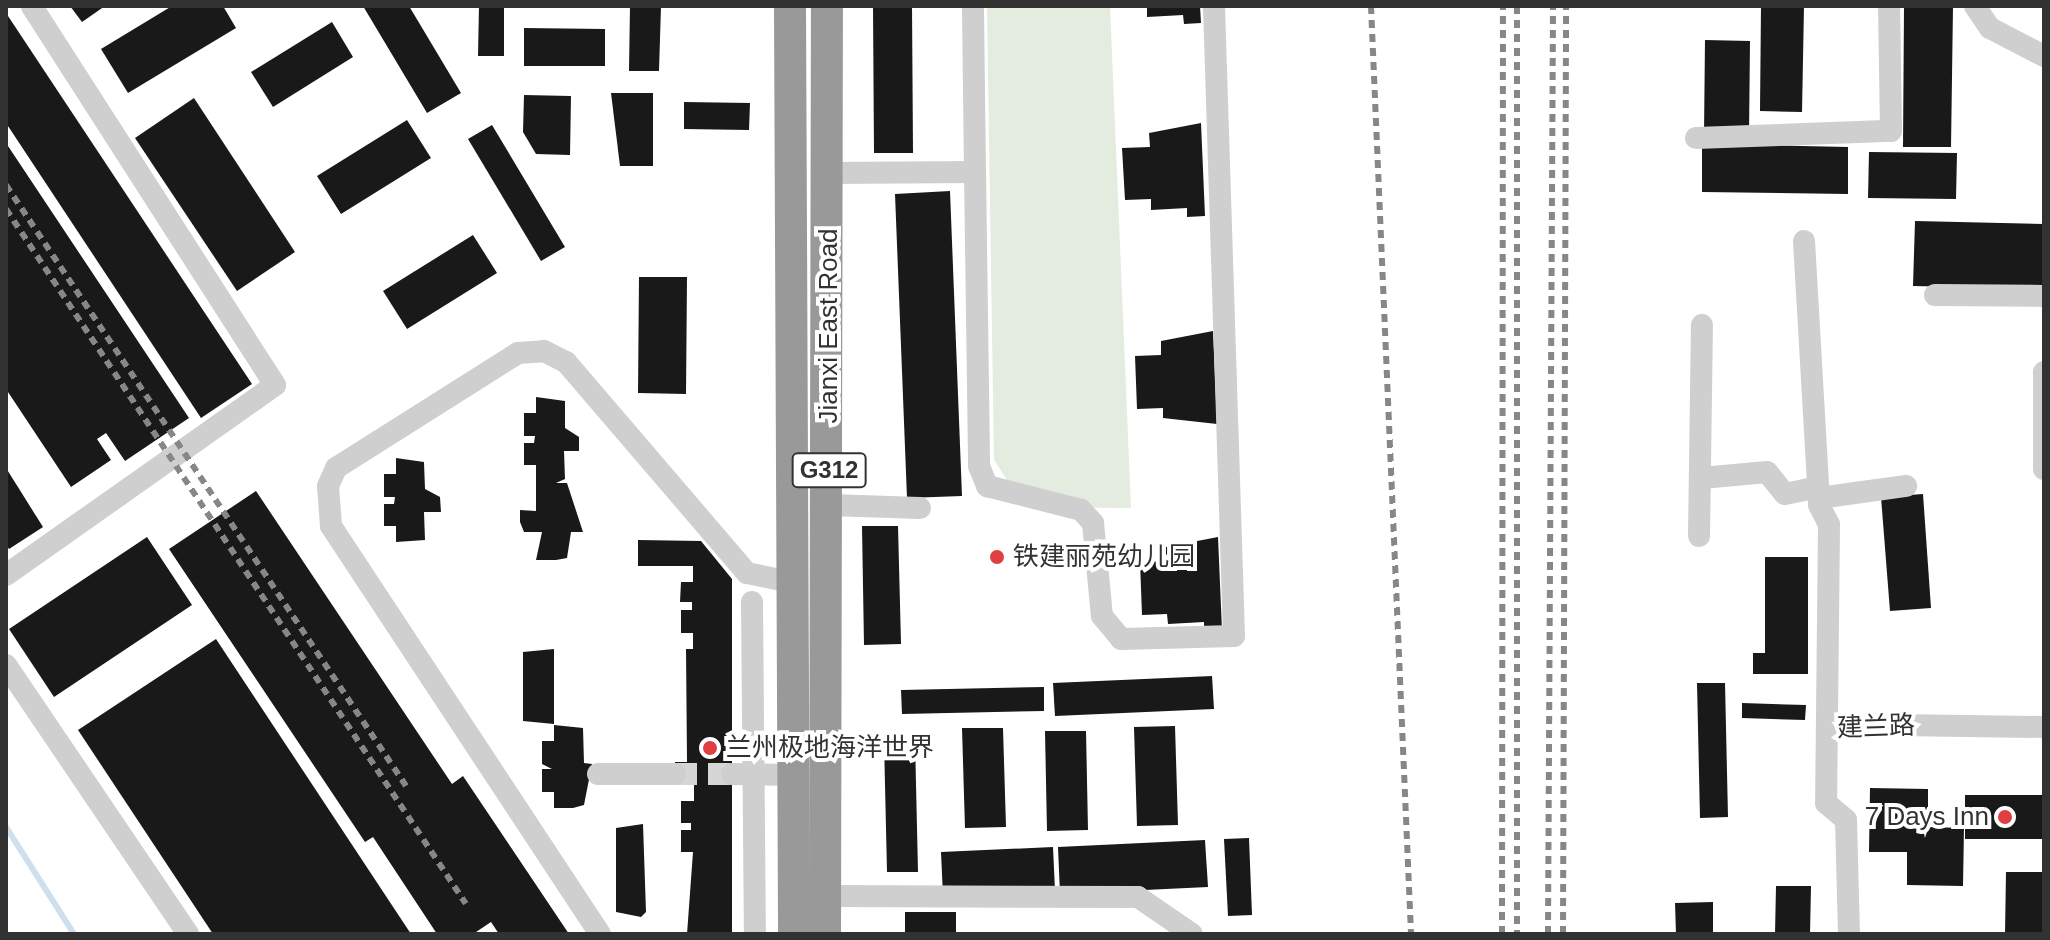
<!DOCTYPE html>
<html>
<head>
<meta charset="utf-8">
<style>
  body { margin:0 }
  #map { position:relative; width:2050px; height:940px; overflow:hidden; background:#fff; font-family:Helvetica,"Noto Sans SC",sans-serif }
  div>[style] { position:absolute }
  .green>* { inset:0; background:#e4ebdf }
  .stream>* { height:6px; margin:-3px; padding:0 3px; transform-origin:3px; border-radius:3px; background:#cfdfec }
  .building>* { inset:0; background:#191919 }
  .minor-tunnel>* { height:22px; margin-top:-11px; transform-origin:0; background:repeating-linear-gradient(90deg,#d6d6d6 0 22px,transparent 0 33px) }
  .minor>* { height:22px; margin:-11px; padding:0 11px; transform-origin:11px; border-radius:11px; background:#cfcfcf }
  .highway>* { height:32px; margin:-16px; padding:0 16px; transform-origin:16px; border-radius:16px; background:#999 }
  .rail>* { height:6px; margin-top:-3px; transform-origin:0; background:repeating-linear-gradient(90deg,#878787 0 8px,transparent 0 14px) }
  .dots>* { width:22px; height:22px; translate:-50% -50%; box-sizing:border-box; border:4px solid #fff; border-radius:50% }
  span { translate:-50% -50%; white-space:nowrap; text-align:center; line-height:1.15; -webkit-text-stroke:8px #fff; paint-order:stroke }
  .shield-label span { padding:2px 6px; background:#fff; border:2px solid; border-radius:6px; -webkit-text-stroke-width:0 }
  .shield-label { font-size:24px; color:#323232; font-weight:700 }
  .street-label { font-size:26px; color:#323232 }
  .poi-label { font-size:26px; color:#323232 }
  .left { translate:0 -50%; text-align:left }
  .right { translate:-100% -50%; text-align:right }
  .frame { position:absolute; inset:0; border:8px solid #323232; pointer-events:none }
</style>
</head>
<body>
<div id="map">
  <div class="green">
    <div style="clip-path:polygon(987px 6px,1110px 6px,1131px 508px,1025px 507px,994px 460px)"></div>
  </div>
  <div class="stream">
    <div style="left:6px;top:827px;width:127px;rotate:57.6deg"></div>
  </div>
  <div class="building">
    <div style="clip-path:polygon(70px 6px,105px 6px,82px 22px)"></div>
    <div style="clip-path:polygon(172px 6px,223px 6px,236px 28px,128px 93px,101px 49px)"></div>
    <div style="clip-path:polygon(363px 6px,409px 6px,461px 93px,427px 113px)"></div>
    <div style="clip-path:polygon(479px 6px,504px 6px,504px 56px,478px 56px)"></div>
    <div style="clip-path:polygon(630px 6px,661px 6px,659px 71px,629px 71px)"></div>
    <div style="clip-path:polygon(873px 6px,912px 6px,913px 153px,874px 153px)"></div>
    <div style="clip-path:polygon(1147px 6px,1200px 6px,1201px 23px,1184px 24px,1183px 15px,1147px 17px)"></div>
    <div style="clip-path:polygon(1761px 6px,1804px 6px,1802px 112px,1760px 111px)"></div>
    <div style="clip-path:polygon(1904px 6px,1953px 6px,1951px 147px,1903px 147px)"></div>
    <div style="clip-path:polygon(6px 13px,252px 384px,201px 418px,6px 123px)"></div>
    <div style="clip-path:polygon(332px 22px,353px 57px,273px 107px,251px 72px)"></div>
    <div style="clip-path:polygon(524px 28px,605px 29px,605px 66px,524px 66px)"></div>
    <div style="clip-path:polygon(1705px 40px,1750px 41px,1749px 135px,1704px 134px)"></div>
    <div style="clip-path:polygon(611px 93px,653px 93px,653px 166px,620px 166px)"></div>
    <div style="clip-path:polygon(524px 95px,571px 96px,570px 155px,536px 154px,523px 132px)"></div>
    <div style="clip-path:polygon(194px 98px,295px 252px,237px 291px,135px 138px)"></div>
    <div style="clip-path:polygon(684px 102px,750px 103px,749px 130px,684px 129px)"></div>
    <div style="clip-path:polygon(407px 120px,431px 158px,341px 214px,317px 176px)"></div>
    <div style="clip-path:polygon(1201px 123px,1205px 216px,1187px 217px,1187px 208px,1151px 210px,1151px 199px,1125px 200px,1122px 148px,1150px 147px,1149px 133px)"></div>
    <div style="clip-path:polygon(492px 125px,565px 247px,541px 261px,468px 139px)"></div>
    <div style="clip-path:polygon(6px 143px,189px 418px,125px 461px,106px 433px,97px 439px,111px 460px,71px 487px,6px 389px)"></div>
    <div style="clip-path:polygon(1702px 144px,1848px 147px,1848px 194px,1702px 192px)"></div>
    <div style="clip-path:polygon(1869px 152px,1957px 153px,1956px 199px,1868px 198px)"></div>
    <div style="clip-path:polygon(950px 191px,962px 496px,907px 498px,895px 194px)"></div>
    <div style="clip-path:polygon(1915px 221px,2044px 224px,2044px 289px,1913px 286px)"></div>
    <div style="clip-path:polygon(473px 235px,497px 273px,407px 329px,383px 291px)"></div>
    <div style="clip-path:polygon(639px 277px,687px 277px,686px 394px,638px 393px)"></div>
    <div style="clip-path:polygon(1213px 331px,1217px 424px,1163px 418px,1163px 408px,1137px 409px,1135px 356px,1161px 355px,1161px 341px)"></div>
    <div style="clip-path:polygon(536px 397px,565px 401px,565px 428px,579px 437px,579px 451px,564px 451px,565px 479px,556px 483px,567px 483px,583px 532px,571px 532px,567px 558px,556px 560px,536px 560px,542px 532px,524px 532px,520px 522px,520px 510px,536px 511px,536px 465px,524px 465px,524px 443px,534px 443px,535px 436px,524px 436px,524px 413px,536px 413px)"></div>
    <div style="clip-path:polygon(396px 458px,424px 462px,425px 489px,440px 497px,441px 512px,424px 512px,425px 540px,396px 542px,396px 526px,384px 526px,384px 504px,394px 504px,395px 497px,384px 497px,384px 474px,396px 474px)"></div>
    <div style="clip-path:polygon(6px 468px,43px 527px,9px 549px,6px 545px)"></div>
    <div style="clip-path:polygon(256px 491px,452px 784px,463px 776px,569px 934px,499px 934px,491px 922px,473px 934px,437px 934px,373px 837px,365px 842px,169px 549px)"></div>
    <div style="clip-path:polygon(1923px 494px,1931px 608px,1890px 611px,1881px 497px)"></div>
    <div style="clip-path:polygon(862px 526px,898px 526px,901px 644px,864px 645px)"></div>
    <div style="clip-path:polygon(147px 537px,192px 605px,54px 697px,9px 629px)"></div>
    <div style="clip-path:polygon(1218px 537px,1222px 630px,1204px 631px,1204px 622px,1168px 624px,1167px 614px,1142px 615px,1140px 562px,1166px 561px,1166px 547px)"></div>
    <div style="clip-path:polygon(638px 540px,701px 541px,732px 579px,732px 934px,687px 934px,693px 852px,681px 852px,681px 830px,691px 830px,691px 823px,681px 823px,681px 801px,694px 801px,694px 785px,675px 785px,675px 762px,687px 762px,686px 649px,693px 649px,693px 633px,681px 633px,681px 610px,692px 610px,692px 602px,680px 602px,681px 582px,693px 582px,693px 566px,638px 566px)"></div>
    <div style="clip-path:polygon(1765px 557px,1808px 557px,1808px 674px,1753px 674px,1753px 653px,1765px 653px)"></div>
    <div style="clip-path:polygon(216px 639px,411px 934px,213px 934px,78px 730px)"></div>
    <div style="clip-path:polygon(554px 649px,554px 724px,523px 721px,523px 652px)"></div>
    <div style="clip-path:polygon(1212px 676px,1214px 709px,1055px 716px,1053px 683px)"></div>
    <div style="clip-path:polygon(1697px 683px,1725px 683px,1728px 817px,1700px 818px)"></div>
    <div style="clip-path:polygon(1044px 687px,1044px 711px,902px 714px,901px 690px)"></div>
    <div style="clip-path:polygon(1742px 703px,1806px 705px,1805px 720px,1742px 718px)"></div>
    <div style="clip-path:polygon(554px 725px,583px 728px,584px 763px,592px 764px,584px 805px,573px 808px,554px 808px,554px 792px,542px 792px,542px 769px,552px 769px,542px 764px,542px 741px,554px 741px)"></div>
    <div style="clip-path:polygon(1175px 726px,1178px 825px,1137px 826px,1134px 727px)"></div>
    <div style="clip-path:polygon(962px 728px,1003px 728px,1006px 827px,965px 828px)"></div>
    <div style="clip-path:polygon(1045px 731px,1086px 731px,1088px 830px,1047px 831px)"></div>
    <div style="clip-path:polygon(915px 740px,918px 872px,887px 872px,884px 741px)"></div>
    <div style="clip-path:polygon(1870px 788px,1928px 789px,1928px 827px,1964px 828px,1963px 886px,1907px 885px,1907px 852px,1869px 852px)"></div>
    <div style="clip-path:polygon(1965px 795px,2044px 795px,2044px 839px,1965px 839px)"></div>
    <div style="clip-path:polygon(643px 824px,646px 912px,641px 917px,616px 912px,616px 828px)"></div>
    <div style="clip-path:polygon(1249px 838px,1252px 915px,1228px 916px,1224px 839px)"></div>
    <div style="clip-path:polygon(1205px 840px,1208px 887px,1060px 894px,1058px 847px)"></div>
    <div style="clip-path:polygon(1053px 847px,1055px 891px,943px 896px,941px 852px)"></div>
    <div style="clip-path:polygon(2006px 872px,2044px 872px,2044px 934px,2005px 934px)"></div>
    <div style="clip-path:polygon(1776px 886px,1811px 886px,1810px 934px,1775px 934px)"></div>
    <div style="clip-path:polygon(1713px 902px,1713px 934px,1676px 934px,1675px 903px)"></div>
    <div style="clip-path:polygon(905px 912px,956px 912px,956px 934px,905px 934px)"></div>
  </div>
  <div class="minor-tunnel">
    <div style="left:675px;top:774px;width:57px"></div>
  </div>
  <div class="minor">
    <div style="left:1975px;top:6px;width:27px;rotate:56deg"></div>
    <div style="left:1990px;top:28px;width:61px;rotate:27.4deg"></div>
    <div style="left:1696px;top:138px;width:195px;rotate:-2.1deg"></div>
    <div style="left:1891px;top:131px;width:125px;rotate:-90.9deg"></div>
    <div style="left:975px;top:172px;width:294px;rotate:89.2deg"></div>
    <div style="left:979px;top:466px;width:22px;rotate:68deg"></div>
    <div style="left:987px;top:486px;width:97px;rotate:14.3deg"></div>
    <div style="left:1081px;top:510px;width:18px;rotate:47deg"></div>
    <div style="left:1093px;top:523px;width:93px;rotate:84.5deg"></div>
    <div style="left:1102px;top:616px;width:30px;rotate:50deg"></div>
    <div style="left:1121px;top:639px;width:113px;rotate:-1.5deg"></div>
    <div style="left:1234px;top:636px;width:630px;rotate:-91.82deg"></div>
    <div style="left:828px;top:173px;width:147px;rotate:-0.4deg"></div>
    <div style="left:975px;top:172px;width:166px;rotate:-90.7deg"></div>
    <div style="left:1804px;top:241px;width:264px;rotate:86.7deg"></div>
    <div style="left:1819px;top:505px;width:22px;rotate:63deg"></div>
    <div style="left:1829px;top:525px;width:278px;rotate:90.6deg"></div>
    <div style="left:1826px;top:803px;width:26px;rotate:40deg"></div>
    <div style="left:1846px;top:820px;width:114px;rotate:88.5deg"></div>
    <div style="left:1935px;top:295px;width:109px;rotate:0.5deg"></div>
    <div style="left:2044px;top:372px;width:97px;rotate:90deg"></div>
    <div style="left:1702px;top:478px;width:65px;rotate:-5.3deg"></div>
    <div style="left:1767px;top:472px;width:28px;rotate:51deg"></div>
    <div style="left:1785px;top:494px;width:34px;rotate:-12deg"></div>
    <div style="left:1819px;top:498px;width:88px;rotate:-7.9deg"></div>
    <div style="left:829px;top:505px;width:91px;rotate:1.9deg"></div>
    <div style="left:1699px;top:536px;width:211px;rotate:-89.2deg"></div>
    <div style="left:6px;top:575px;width:329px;rotate:-35.2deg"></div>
    <div style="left:275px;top:385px;width:450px;rotate:-122.7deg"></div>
    <div style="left:752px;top:602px;width:332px;rotate:89.5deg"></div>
    <div style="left:6px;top:665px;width:325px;rotate:55.9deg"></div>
    <div style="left:1827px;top:724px;width:217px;rotate:0.8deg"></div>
    <div style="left:598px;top:774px;width:77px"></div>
    <div style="left:732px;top:774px;width:63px;rotate:0.9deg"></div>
    <div style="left:825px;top:896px;width:313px;rotate:0.2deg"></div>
    <div style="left:1138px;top:897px;width:65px;rotate:34.4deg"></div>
    <div style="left:600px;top:934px;width:489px;rotate:-123.4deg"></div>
    <div style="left:331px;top:526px;width:40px;rotate:-94.3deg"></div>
    <div style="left:328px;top:486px;width:20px;rotate:-66deg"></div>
    <div style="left:336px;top:468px;width:215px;rotate:-32.3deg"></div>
    <div style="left:518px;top:353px;width:26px;rotate:-4deg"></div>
    <div style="left:544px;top:351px;width:25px;rotate:27deg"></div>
    <div style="left:566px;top:362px;width:278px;rotate:49.4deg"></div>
    <div style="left:747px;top:573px;width:49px;rotate:11.8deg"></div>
  </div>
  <div class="highway">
    <div style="left:790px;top:6px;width:928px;rotate:89.75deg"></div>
    <div style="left:825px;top:934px;width:928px;rotate:-89.88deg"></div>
  </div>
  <div class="rail">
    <div style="left:1371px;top:6px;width:929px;rotate:87.53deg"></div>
    <div style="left:1517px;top:6px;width:928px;rotate:90deg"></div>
    <div style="left:6px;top:185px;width:722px;rotate:56.35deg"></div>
    <div style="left:6px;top:209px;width:833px;rotate:56.5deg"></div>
    <div style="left:1502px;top:934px;width:928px;rotate:-89.94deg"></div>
    <div style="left:1548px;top:934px;width:928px;rotate:-89.69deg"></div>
    <div style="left:1563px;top:934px;width:928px;rotate:-89.81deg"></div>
  </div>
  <div class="dots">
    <div style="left:997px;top:557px;background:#df3f40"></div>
    <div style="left:710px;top:748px;background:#df3f40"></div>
    <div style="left:2005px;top:817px;background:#df3f40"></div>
  </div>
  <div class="shield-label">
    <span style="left:829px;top:470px">G312</span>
  </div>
  <div class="street-label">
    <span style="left:829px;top:326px;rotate:-90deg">Jianxi East Road</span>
    <span style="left:1876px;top:727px;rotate:-2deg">建兰路</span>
  </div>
  <div class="poi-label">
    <span class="left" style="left:1013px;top:557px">铁建丽苑幼儿园</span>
    <span class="left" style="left:726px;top:748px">兰州极地海洋世界</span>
    <span class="right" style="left:1989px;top:817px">7 Days Inn</span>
  </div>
  <div class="frame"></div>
</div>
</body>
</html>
